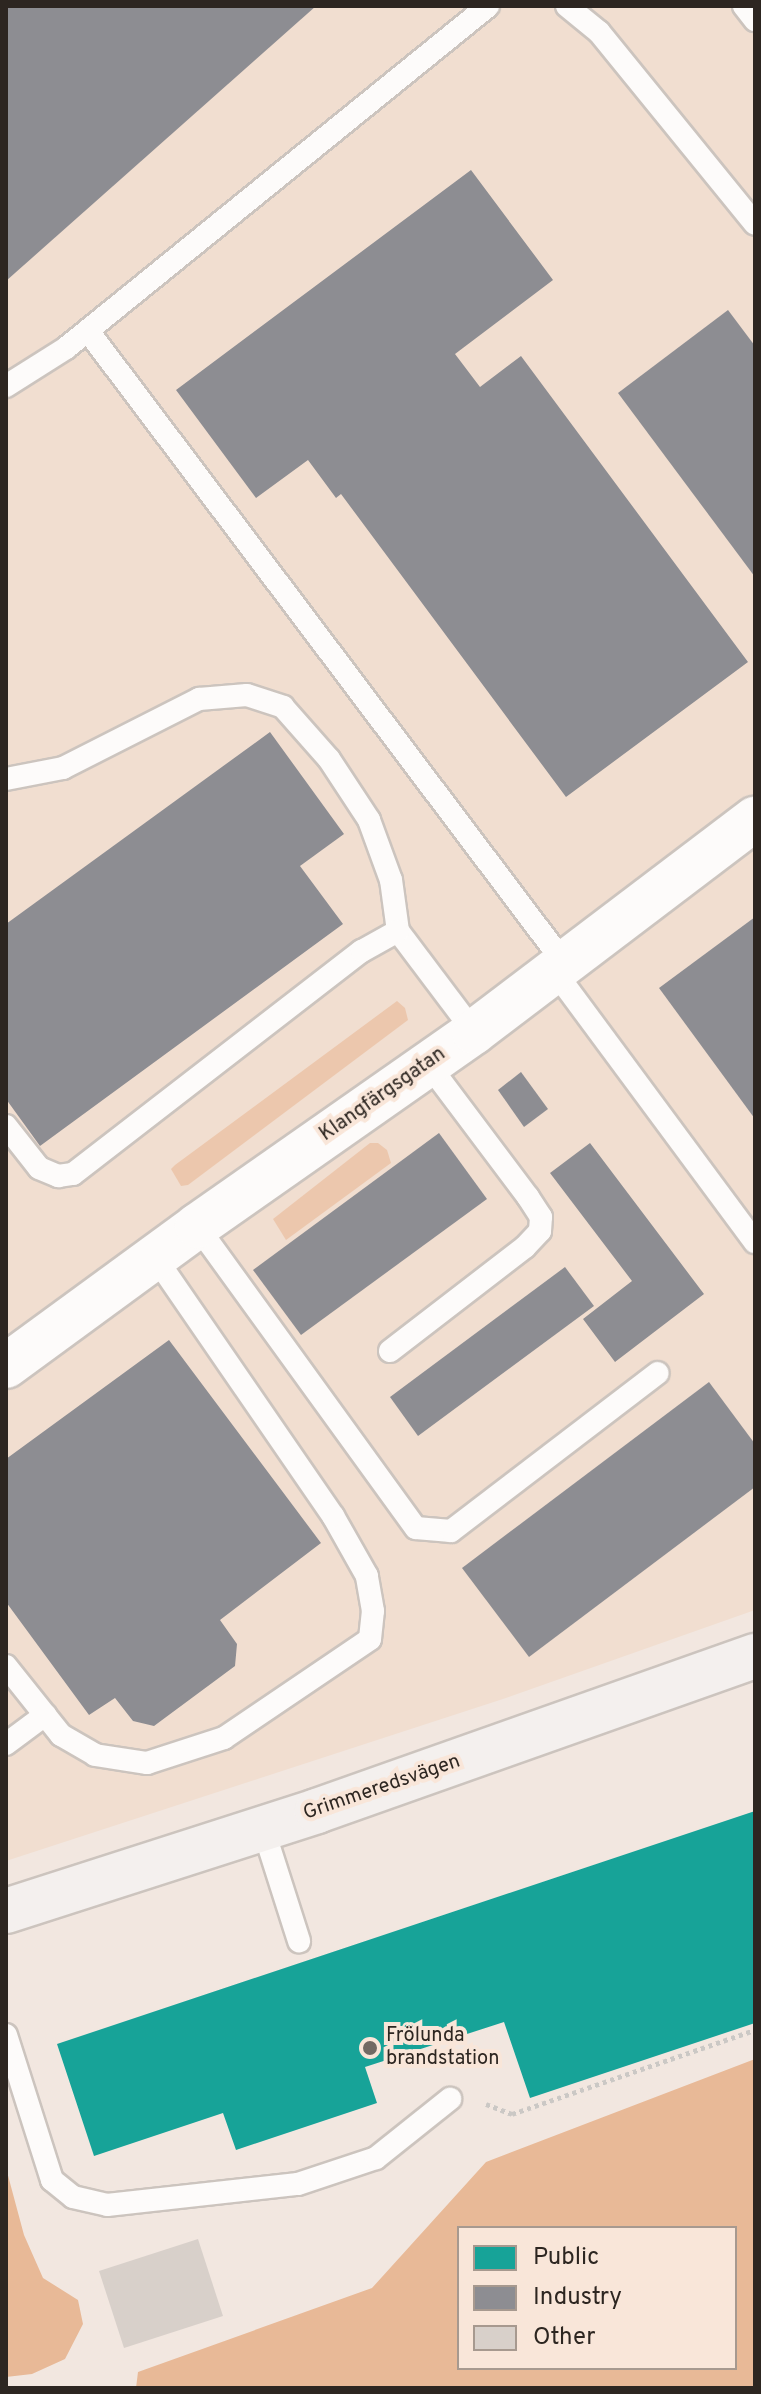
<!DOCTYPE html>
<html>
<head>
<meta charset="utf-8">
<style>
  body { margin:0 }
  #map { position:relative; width:761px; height:2394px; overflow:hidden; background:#f2e7e0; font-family:Overpass,sans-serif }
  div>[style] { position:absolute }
  .built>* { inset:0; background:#f1ded0 }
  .green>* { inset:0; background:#ecc7ad }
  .forest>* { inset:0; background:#e8b997 }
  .public>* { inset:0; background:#17a398 }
  .industry>* { inset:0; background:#8d8d92 }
  .building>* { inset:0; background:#d8d0ca }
  .path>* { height:5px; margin-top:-2.5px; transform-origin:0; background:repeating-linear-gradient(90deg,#cbc8c5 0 4px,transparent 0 8px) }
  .roads { filter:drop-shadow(2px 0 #ccc4be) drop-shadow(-2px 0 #ccc4be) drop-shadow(0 2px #ccc4be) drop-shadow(0 -2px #ccc4be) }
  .lane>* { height:22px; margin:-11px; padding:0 11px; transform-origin:11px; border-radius:11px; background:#fdfbfa }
  .street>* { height:44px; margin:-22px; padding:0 22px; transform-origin:22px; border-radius:22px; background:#fdfbfa }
  .secondary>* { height:44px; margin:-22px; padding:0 22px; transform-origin:22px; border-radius:22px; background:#f4f0ee }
  .dots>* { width:22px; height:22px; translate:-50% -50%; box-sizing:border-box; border:4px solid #f9e6d9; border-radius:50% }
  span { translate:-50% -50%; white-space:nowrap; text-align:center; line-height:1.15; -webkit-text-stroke:8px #f9e6d9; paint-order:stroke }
  .street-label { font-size:20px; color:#2d2621 }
  .poi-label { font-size:20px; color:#2d2621 }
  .left { translate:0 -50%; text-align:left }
  .frame { position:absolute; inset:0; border:8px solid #2d2621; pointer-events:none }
  .legend { position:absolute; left:457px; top:2226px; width:280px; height:144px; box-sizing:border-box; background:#f9e6d9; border:2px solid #a7998f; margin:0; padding:10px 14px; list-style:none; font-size:24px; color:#2d2621 }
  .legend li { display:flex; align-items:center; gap:16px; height:40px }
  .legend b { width:40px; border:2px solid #a7998f }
</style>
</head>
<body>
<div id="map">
  <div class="built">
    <div style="clip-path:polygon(6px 6px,755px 6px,755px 1610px,506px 1698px,6px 1861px)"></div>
  </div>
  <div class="green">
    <div style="clip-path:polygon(397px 1001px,405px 1008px,408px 1020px,188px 1185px,181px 1186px,171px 1169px,175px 1165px)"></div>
    <div style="clip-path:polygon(370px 1143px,378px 1143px,387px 1150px,391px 1163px,286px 1240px,273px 1219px)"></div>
  </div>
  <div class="forest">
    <div style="clip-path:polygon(evenodd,755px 2059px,755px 2388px,136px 2388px,138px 2372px,372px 2288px,486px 2162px,755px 2059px,459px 2228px,735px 2228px,735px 2368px,459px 2368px,459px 2228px)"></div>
    <div style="clip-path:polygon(6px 2168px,24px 2235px,43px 2278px,78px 2300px,83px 2324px,65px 2359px,32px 2374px,6px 2377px)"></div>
  </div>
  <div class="public">
    <div style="clip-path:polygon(755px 1811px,755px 2023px,530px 2098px,504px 2022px,365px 2067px,377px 2103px,236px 2150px,223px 2113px,94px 2156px,57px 2044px)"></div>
  </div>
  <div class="industry">
    <div style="clip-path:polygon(6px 6px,316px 6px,6px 281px)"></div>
    <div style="clip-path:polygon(471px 170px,553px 280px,455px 354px,480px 387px,521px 356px,748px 662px,566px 797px,341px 494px,336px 498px,308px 460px,256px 498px,176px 390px)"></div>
    <div style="clip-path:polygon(728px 310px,755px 346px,755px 577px,618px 393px)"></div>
    <div style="clip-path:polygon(270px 732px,344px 834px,300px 866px,343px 924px,40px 1146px,6px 1099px,6px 924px)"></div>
    <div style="clip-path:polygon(755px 917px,755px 1119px,659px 988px)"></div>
    <div style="clip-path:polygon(521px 1072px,548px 1109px,524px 1127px,498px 1090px)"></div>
    <div style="clip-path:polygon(439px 1133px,487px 1199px,301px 1335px,253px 1270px)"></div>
    <div style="clip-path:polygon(590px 1143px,704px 1294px,615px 1362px,583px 1319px,632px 1281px,550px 1173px)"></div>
    <div style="clip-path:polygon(565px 1267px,594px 1306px,418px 1436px,390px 1397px)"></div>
    <div style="clip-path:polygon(169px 1340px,321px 1543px,220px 1620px,237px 1644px,235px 1666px,154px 1726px,133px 1721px,115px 1698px,89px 1715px,6px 1602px,6px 1459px)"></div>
    <div style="clip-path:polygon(709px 1382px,755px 1444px,755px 1487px,529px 1657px,462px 1568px)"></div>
  </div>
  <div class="building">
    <div style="clip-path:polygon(198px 2239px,223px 2316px,124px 2348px,99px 2271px)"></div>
  </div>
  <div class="path">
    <div style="left:486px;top:2104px;width:28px;rotate:21deg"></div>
    <div style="left:512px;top:2114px;width:257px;rotate:-19.1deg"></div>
  </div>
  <div class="roads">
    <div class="lane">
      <div style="left:567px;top:6px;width:41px;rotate:39.1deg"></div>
      <div style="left:599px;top:32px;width:247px;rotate:50.9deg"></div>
      <div style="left:744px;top:6px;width:18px;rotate:52deg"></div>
      <div style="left:88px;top:331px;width:793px;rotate:53deg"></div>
      <div style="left:6px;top:386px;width:71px;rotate:-32.3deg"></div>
      <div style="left:66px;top:348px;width:543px;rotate:-39.02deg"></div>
      <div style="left:6px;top:779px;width:58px;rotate:-10.9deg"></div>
      <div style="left:63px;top:768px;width:153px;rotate:-26.9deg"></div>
      <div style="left:199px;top:699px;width:48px;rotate:-4.8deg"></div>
      <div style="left:247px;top:695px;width:38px;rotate:18deg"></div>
      <div style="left:283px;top:707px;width:69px;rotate:48.5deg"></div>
      <div style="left:329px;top:759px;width:73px;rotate:56.7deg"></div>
      <div style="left:369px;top:820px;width:64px;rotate:69.9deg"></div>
      <div style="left:391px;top:880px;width:51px;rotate:82.2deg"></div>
      <div style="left:398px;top:931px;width:126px;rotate:53deg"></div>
      <div style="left:555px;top:972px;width:336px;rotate:53.5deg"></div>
      <div style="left:6px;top:1126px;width:53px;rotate:51.8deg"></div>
      <div style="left:39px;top:1168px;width:21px;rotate:23deg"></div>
      <div style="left:58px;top:1176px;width:15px;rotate:-8deg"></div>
      <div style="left:73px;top:1174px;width:365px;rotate:-37.7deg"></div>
      <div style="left:362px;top:951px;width:41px;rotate:-29.1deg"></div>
      <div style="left:197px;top:1226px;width:373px;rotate:54.1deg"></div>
      <div style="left:416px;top:1528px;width:35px;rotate:5deg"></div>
      <div style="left:451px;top:1531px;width:260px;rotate:-37.4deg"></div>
      <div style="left:390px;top:1351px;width:170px;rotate:-37.6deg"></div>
      <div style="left:525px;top:1247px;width:22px;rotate:-47deg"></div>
      <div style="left:540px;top:1231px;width:14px;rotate:-86deg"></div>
      <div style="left:541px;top:1217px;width:24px;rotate:-123deg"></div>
      <div style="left:528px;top:1197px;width:166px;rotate:-126.9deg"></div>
      <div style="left:6px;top:1666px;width:88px;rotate:51.4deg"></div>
      <div style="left:61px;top:1735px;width:39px;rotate:30deg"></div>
      <div style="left:95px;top:1755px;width:53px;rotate:8.7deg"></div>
      <div style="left:147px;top:1763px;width:81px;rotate:-18deg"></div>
      <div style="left:224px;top:1738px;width:176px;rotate:-34.1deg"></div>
      <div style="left:370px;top:1639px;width:28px;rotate:-84deg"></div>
      <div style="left:373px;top:1611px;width:36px;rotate:-100deg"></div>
      <div style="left:367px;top:1576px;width:69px;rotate:-119.5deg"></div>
      <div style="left:333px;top:1516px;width:314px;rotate:-124.5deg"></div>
      <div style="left:6px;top:1744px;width:49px;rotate:-36.6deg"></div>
      <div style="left:263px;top:1828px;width:119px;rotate:72.3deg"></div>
      <div style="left:6px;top:2035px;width:152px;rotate:72.4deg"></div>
      <div style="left:52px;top:2180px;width:27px;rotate:39deg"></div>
      <div style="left:73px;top:2197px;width:35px;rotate:13deg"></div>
      <div style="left:107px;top:2205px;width:192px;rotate:-6.3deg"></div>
      <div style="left:298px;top:2184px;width:82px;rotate:-18.4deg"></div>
      <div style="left:376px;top:2158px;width:95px;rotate:-38.6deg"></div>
    </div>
    <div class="street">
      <div style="left:6px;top:1366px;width:237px;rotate:-36.2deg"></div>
      <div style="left:197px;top:1226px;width:338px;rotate:-35deg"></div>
      <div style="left:474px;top:1032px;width:353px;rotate:-37.2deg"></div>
    </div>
    <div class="secondary">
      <div style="left:6px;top:1911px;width:327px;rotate:-17.8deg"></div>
      <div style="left:317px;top:1811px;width:465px;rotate:-19.5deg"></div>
    </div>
  </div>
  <div class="dots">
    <div style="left:370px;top:2048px;background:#726a64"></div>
  </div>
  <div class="street-label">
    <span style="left:383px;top:1095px;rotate:-35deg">Klangfärgsgatan</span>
    <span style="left:382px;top:1788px;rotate:-19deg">Grimmeredsvägen</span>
  </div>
  <div class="poi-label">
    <span class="left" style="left:386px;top:2048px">Frölunda<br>brandstation</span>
  </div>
  <div class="frame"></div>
  <ul class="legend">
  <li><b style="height:22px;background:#17a398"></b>Public</li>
  <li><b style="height:22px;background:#8d8d92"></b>Industry</li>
  <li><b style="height:22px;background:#d8d0ca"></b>Other</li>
  </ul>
</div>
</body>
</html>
